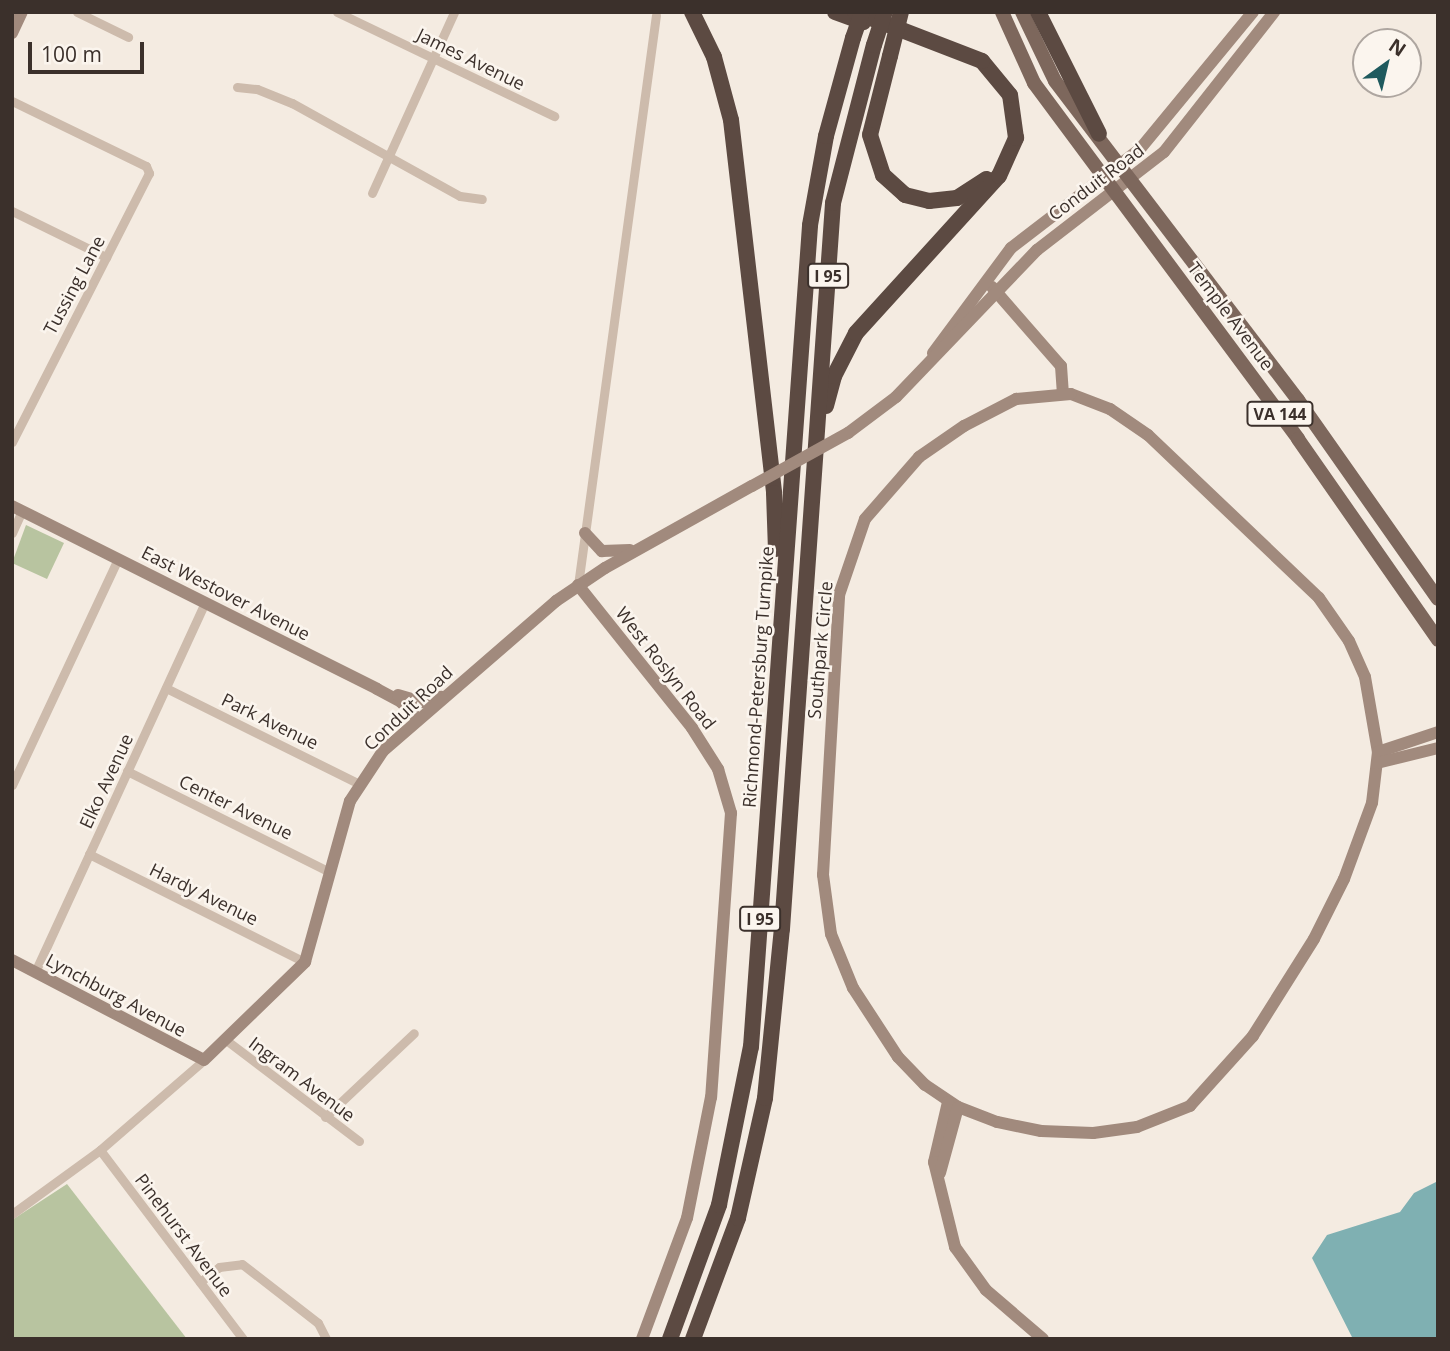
<!DOCTYPE html>
<html>
<head>
<meta charset="utf-8">
<style>
  body { margin:0 }
  #map { position:relative; width:1450px; height:1351px; overflow:hidden; background:#f4ebe1; font-family:"Open Sans",sans-serif }
  div>[style] { position:absolute }
  .green>* { inset:0; background:#b8c4a0 }
  .water>* { inset:0; background:#7fb0b2 }
  .street>* { height:9px; margin:-4.5px; padding:0 4.5px; transform-origin:4.5px; border-radius:4.5px; background:#cdbbac }
  .secondary>* { height:12px; margin:-6px; padding:0 6px; transform-origin:6px; border-radius:6px; background:#a18a7d }
  .primary>* { height:14px; margin:-7px; padding:0 7px; transform-origin:7px; border-radius:7px; background:#7d675c }
  .highway>* { height:16px; margin:-8px; padding:0 8px; transform-origin:8px; border-radius:8px; background:#5c4a42 }
  .secondary-bridge>* { height:12px; margin:-6px; padding:0 6px; transform-origin:6px; border-radius:6px; background:#a18a7d }
  .highway-bridge>* { height:16px; margin:-8px; padding:0 8px; transform-origin:8px; border-radius:8px; background:#5c4a42 }
  span { translate:-50% -50%; white-space:nowrap; text-align:center; line-height:1.15; -webkit-text-stroke:5px #fbf5ee; paint-order:stroke }
  .shield-label span { padding:2px 5px; background:#fbf5ee; border:2px solid; border-radius:5px; -webkit-text-stroke-width:0 }
  .shield-label { font-size:16px; color:#3b302b; font-weight:700 }
  .street-label { font-size:18px; color:#3b302b }
  .frame { position:absolute; inset:0; border:14px solid #3b302b; pointer-events:none }
  .north { position:absolute; left:1352px; top:28px; width:70px; height:70px; box-sizing:border-box; background:#fbf5ee; border:2px solid #aea6a0; border-radius:50%; rotate:34deg; font-size:19px; font-weight:700; line-height:28px; text-align:center; color:#3b302b }
  .north::after { content:''; display:block; margin:auto; width:24px; height:32px; background:#1f5a5e; clip-path:polygon(50% 0,100% 100%,50% 72%,0 100%) }
  .scale { position:absolute; left:28px; top:42px; width:116px; height:32px; box-sizing:border-box; border:4px solid #3b302b; border-top:0; padding-left:9px; font-size:21px; line-height:24px; white-space:nowrap; color:#3b302b; -webkit-text-stroke:5px #fbf5ee; paint-order:stroke }
</style>
</head>
<body>
<div id="map">
  <div class="green">
    <div style="clip-path:polygon(26px 525px,64px 543px,47px 579px,12px 563px)"></div>
    <div style="clip-path:polygon(67px 1184px,187px 1339px,12px 1339px,12px 1220px)"></div>
  </div>
  <div class="water">
    <div style="clip-path:polygon(1438px 1181px,1438px 1339px,1353px 1339px,1312px 1258px,1327px 1235px,1400px 1212px,1414px 1193px)"></div>
  </div>
  <div class="street">
    <div style="left:77px;top:12px;width:57px;rotate:26.1deg"></div>
    <div style="left:337px;top:12px;width:241px;rotate:25.6deg"></div>
    <div style="left:237px;top:87px;width:20px;rotate:6deg"></div>
    <div style="left:257px;top:89px;width:38px;rotate:22deg"></div>
    <div style="left:292px;top:103px;width:192px;rotate:29deg"></div>
    <div style="left:460px;top:196px;width:22px;rotate:8deg"></div>
    <div style="left:12px;top:101px;width:149px;rotate:25.9deg"></div>
    <div style="left:146px;top:166px;width:8px;rotate:67deg"></div>
    <div style="left:149px;top:173px;width:302px;rotate:117deg"></div>
    <div style="left:372px;top:193px;width:199px;rotate:-65.6deg"></div>
    <div style="left:12px;top:211px;width:105px;rotate:26.1deg"></div>
    <div style="left:12px;top:533px;width:24px;rotate:-66deg"></div>
    <div style="left:578px;top:585px;width:575px;rotate:-82.21deg"></div>
    <div style="left:166px;top:688px;width:216px;rotate:26.4deg"></div>
    <div style="left:127px;top:771px;width:227px;rotate:26.5deg"></div>
    <div style="left:12px;top:785px;width:250px;rotate:-64.9deg"></div>
    <div style="left:89px;top:854px;width:241px;rotate:26.6deg"></div>
    <div style="left:35px;top:972px;width:406px;rotate:-65.3deg"></div>
    <div style="left:226px;top:1040px;width:167px;rotate:37.2deg"></div>
    <div style="left:325px;top:1117px;width:122px;rotate:-43.3deg"></div>
    <div style="left:100px;top:1150px;width:237px;rotate:52.9deg"></div>
    <div style="left:12px;top:1214px;width:109px;rotate:-36deg"></div>
    <div style="left:100px;top:1150px;width:138px;rotate:-40.9deg"></div>
    <div style="left:200px;top:1282px;width:24px;rotate:-38deg"></div>
    <div style="left:219px;top:1267px;width:23px;rotate:-7deg"></div>
    <div style="left:242px;top:1264px;width:96px;rotate:37.8deg"></div>
    <div style="left:318px;top:1323px;width:18px;rotate:63deg"></div>
  </div>
  <div class="secondary">
    <div style="left:12px;top:33px;width:23px;rotate:-65deg"></div>
    <div style="left:992px;top:287px;width:105px;rotate:48.9deg"></div>
    <div style="left:1061px;top:366px;width:27px;rotate:86deg"></div>
    <div style="left:933px;top:353px;width:131px;rotate:-53.4deg"></div>
    <div style="left:1011px;top:248px;width:163px;rotate:-37.5deg"></div>
    <div style="left:1140px;top:149px;width:178px;rotate:-50.5deg"></div>
    <div style="left:1071px;top:394px;width:42px;rotate:21deg"></div>
    <div style="left:1110px;top:409px;width:46px;rotate:34.4deg"></div>
    <div style="left:1148px;top:435px;width:236px;rotate:43.6deg"></div>
    <div style="left:1319px;top:598px;width:52px;rotate:55.1deg"></div>
    <div style="left:1349px;top:641px;width:39px;rotate:66deg"></div>
    <div style="left:1365px;top:677px;width:76px;rotate:80.2deg"></div>
    <div style="left:1378px;top:752px;width:51px;rotate:96.7deg"></div>
    <div style="left:1372px;top:803px;width:81px;rotate:110.2deg"></div>
    <div style="left:1344px;top:879px;width:67px;rotate:116.6deg"></div>
    <div style="left:1314px;top:939px;width:115px;rotate:122.2deg"></div>
    <div style="left:1253px;top:1036px;width:94px;rotate:132deg"></div>
    <div style="left:1190px;top:1106px;width:57px;rotate:158.4deg"></div>
    <div style="left:1137px;top:1127px;width:44px;rotate:172.2deg"></div>
    <div style="left:1093px;top:1133px;width:52px;rotate:-177.8deg"></div>
    <div style="left:1041px;top:1131px;width:45px;rotate:-168.4deg"></div>
    <div style="left:997px;top:1122px;width:42px;rotate:-159deg"></div>
    <div style="left:958px;top:1107px;width:40px;rotate:-146deg"></div>
    <div style="left:925px;top:1085px;width:39px;rotate:-134deg"></div>
    <div style="left:898px;top:1057px;width:82px;rotate:-123.1deg"></div>
    <div style="left:853px;top:988px;width:58px;rotate:-112.2deg"></div>
    <div style="left:831px;top:934px;width:60px;rotate:-97.7deg"></div>
    <div style="left:823px;top:875px;width:280px;rotate:-86.7deg"></div>
    <div style="left:839px;top:595px;width:80px;rotate:-71.1deg"></div>
    <div style="left:865px;top:519px;width:82px;rotate:-48.9deg"></div>
    <div style="left:919px;top:457px;width:55px;rotate:-34.6deg"></div>
    <div style="left:964px;top:426px;width:59px;rotate:-27.4deg"></div>
    <div style="left:1016px;top:399px;width:55px;rotate:-5.2deg"></div>
    <div style="left:848px;top:433px;width:60px;rotate:-36.9deg"></div>
    <div style="left:896px;top:397px;width:204px;rotate:-46.2deg"></div>
    <div style="left:1037px;top:250px;width:160px;rotate:-37.7deg"></div>
    <div style="left:1164px;top:152px;width:178px;rotate:-51.8deg"></div>
    <div style="left:12px;top:506px;width:408px;rotate:26.6deg"></div>
    <div style="left:377px;top:689px;width:27px;rotate:28deg"></div>
    <div style="left:401px;top:702px;width:24px;rotate:45deg"></div>
    <div style="left:585px;top:533px;width:25px;rotate:47deg"></div>
    <div style="left:602px;top:551px;width:28px;rotate:-2deg"></div>
    <div style="left:578px;top:585px;width:183px;rotate:51.4deg"></div>
    <div style="left:692px;top:728px;width:49px;rotate:57.6deg"></div>
    <div style="left:718px;top:769px;width:46px;rotate:73.5deg"></div>
    <div style="left:731px;top:813px;width:285px;rotate:94deg"></div>
    <div style="left:711px;top:1097px;width:123px;rotate:101.2deg"></div>
    <div style="left:687px;top:1218px;width:129px;rotate:110.4deg"></div>
    <div style="left:398px;top:695px;width:26px;rotate:16deg"></div>
    <div style="left:423px;top:702px;width:19px;rotate:-16deg"></div>
    <div style="left:1378px;top:752px;width:63px;rotate:-18.4deg"></div>
    <div style="left:1377px;top:763px;width:63px;rotate:-13.8deg"></div>
    <div style="left:12px;top:960px;width:216px;rotate:27.5deg"></div>
    <div style="left:204px;top:1060px;width:141px;rotate:-44.1deg"></div>
    <div style="left:305px;top:962px;width:167px;rotate:-74.4deg"></div>
    <div style="left:350px;top:801px;width:60px;rotate:-56.6deg"></div>
    <div style="left:383px;top:751px;width:229px;rotate:-40.9deg"></div>
    <div style="left:556px;top:601px;width:59px;rotate:-34deg"></div>
    <div style="left:605px;top:568px;width:168px;rotate:-29.2deg"></div>
    <div style="left:948px;top:1102px;width:62px;rotate:103.1deg"></div>
    <div style="left:934px;top:1162px;width:88px;rotate:76.1deg"></div>
    <div style="left:955px;top:1247px;width:53px;rotate:54.2deg"></div>
    <div style="left:986px;top:1290px;width:75px;rotate:40.7deg"></div>
    <div style="left:940px;top:1173px;width:68px;rotate:-74.7deg"></div>
  </div>
  <div class="primary">
    <div style="left:1002px;top:12px;width:78px;rotate:65.7deg"></div>
    <div style="left:1034px;top:83px;width:443px;rotate:53.4deg"></div>
    <div style="left:1298px;top:439px;width:245px;rotate:55.1deg"></div>
    <div style="left:1022px;top:12px;width:76px;rotate:64.4deg"></div>
    <div style="left:1055px;top:81px;width:401px;rotate:52.7deg"></div>
    <div style="left:1298px;top:400px;width:243px;rotate:54.9deg"></div>
  </div>
  <div class="highway">
    <div style="left:692px;top:12px;width:50px;rotate:63.9deg"></div>
    <div style="left:714px;top:57px;width:65px;rotate:74.9deg"></div>
    <div style="left:731px;top:120px;width:375px;rotate:83.4deg"></div>
    <div style="left:774px;top:493px;width:56px;rotate:88deg"></div>
    <div style="left:835px;top:12px;width:30px;rotate:20deg"></div>
    <div style="left:1038px;top:12px;width:136px;rotate:63.4deg"></div>
    <div style="left:890px;top:56px;width:81px;rotate:104.2deg"></div>
    <div style="left:870px;top:135px;width:42px;rotate:72deg"></div>
    <div style="left:883px;top:175px;width:30px;rotate:42deg"></div>
    <div style="left:905px;top:195px;width:25px;rotate:14deg"></div>
    <div style="left:929px;top:201px;width:28px;rotate:-6deg"></div>
    <div style="left:957px;top:198px;width:35px;rotate:-33deg"></div>
    <div style="left:826px;top:406px;width:31px;rotate:-75deg"></div>
    <div style="left:834px;top:376px;width:48px;rotate:-62.9deg"></div>
    <div style="left:856px;top:333px;width:212px;rotate:-47.7deg"></div>
    <div style="left:999px;top:176px;width:42px;rotate:-65.9deg"></div>
    <div style="left:1016px;top:138px;width:43px;rotate:-97.9deg"></div>
    <div style="left:1010px;top:95px;width:44px;rotate:-129.5deg"></div>
    <div style="left:982px;top:61px;width:136px;rotate:-158.9deg"></div>
    <div style="left:670px;top:1339px;width:143px;rotate:-69.9deg"></div>
    <div style="left:719px;top:1205px;width:161px;rotate:-78.6deg"></div>
    <div style="left:751px;top:1047px;width:824px;rotate:-85.89deg"></div>
    <div style="left:810px;top:225px;width:90px;rotate:-79.8deg"></div>
    <div style="left:826px;top:136px;width:102px;rotate:-74.6deg"></div>
    <div style="left:693px;top:1339px;width:129px;rotate:-69.6deg"></div>
    <div style="left:738px;top:1218px;width:123px;rotate:-77.3deg"></div>
    <div style="left:765px;top:1098px;width:170px;rotate:-84.3deg"></div>
    <div style="left:782px;top:929px;width:728px;rotate:-85.98deg"></div>
    <div style="left:833px;top:203px;width:163px;rotate:-75.5deg"></div>
  </div>
  <div class="secondary-bridge">
    <div style="left:752px;top:486px;width:110px;rotate:-28.9deg"></div>
  </div>
  <div class="highway-bridge">
    <div style="left:853px;top:38px;width:28px;rotate:-71deg"></div>
    <div style="left:874px;top:45px;width:35px;rotate:-72deg"></div>
    <div style="left:890px;top:56px;width:45px;rotate:-76deg"></div>
  </div>
  <div class="shield-label">
    <span style="left:828px;top:276px">I 95</span>
    <span style="left:1280px;top:414px">VA 144</span>
    <span style="left:760px;top:919px">I 95</span>
  </div>
  <div class="street-label">
    <span style="left:471px;top:59px;rotate:26deg">James Avenue</span>
    <span style="left:1096px;top:182px;rotate:-37deg">Conduit Road</span>
    <span style="left:74px;top:285px;rotate:-62deg">Tussing Lane</span>
    <span style="left:1231px;top:316px;rotate:53deg">Temple Avenue</span>
    <span style="left:226px;top:593px;rotate:27deg">East Westover Avenue</span>
    <span style="left:820px;top:650px;rotate:-85deg">Southpark Circle</span>
    <span style="left:666px;top:668px;rotate:52deg">West Roslyn Road</span>
    <span style="left:758px;top:677px;rotate:-86deg">Richmond-Petersburg Turnpike</span>
    <span style="left:408px;top:708px;rotate:-43deg">Conduit Road</span>
    <span style="left:270px;top:721px;rotate:26deg">Park Avenue</span>
    <span style="left:106px;top:781px;rotate:-65deg">Elko Avenue</span>
    <span style="left:236px;top:807px;rotate:26deg">Center Avenue</span>
    <span style="left:204px;top:894px;rotate:26deg">Hardy Avenue</span>
    <span style="left:116px;top:995px;rotate:28deg">Lynchburg Avenue</span>
    <span style="left:302px;top:1079px;rotate:37deg">Ingram Avenue</span>
    <span style="left:184px;top:1235px;rotate:53deg">Pinehurst Avenue</span>
  </div>
  <div class="frame"></div>
  <div class="north">N</div>
  <div class="scale">100 m</div>
</div>
</body>
</html>
